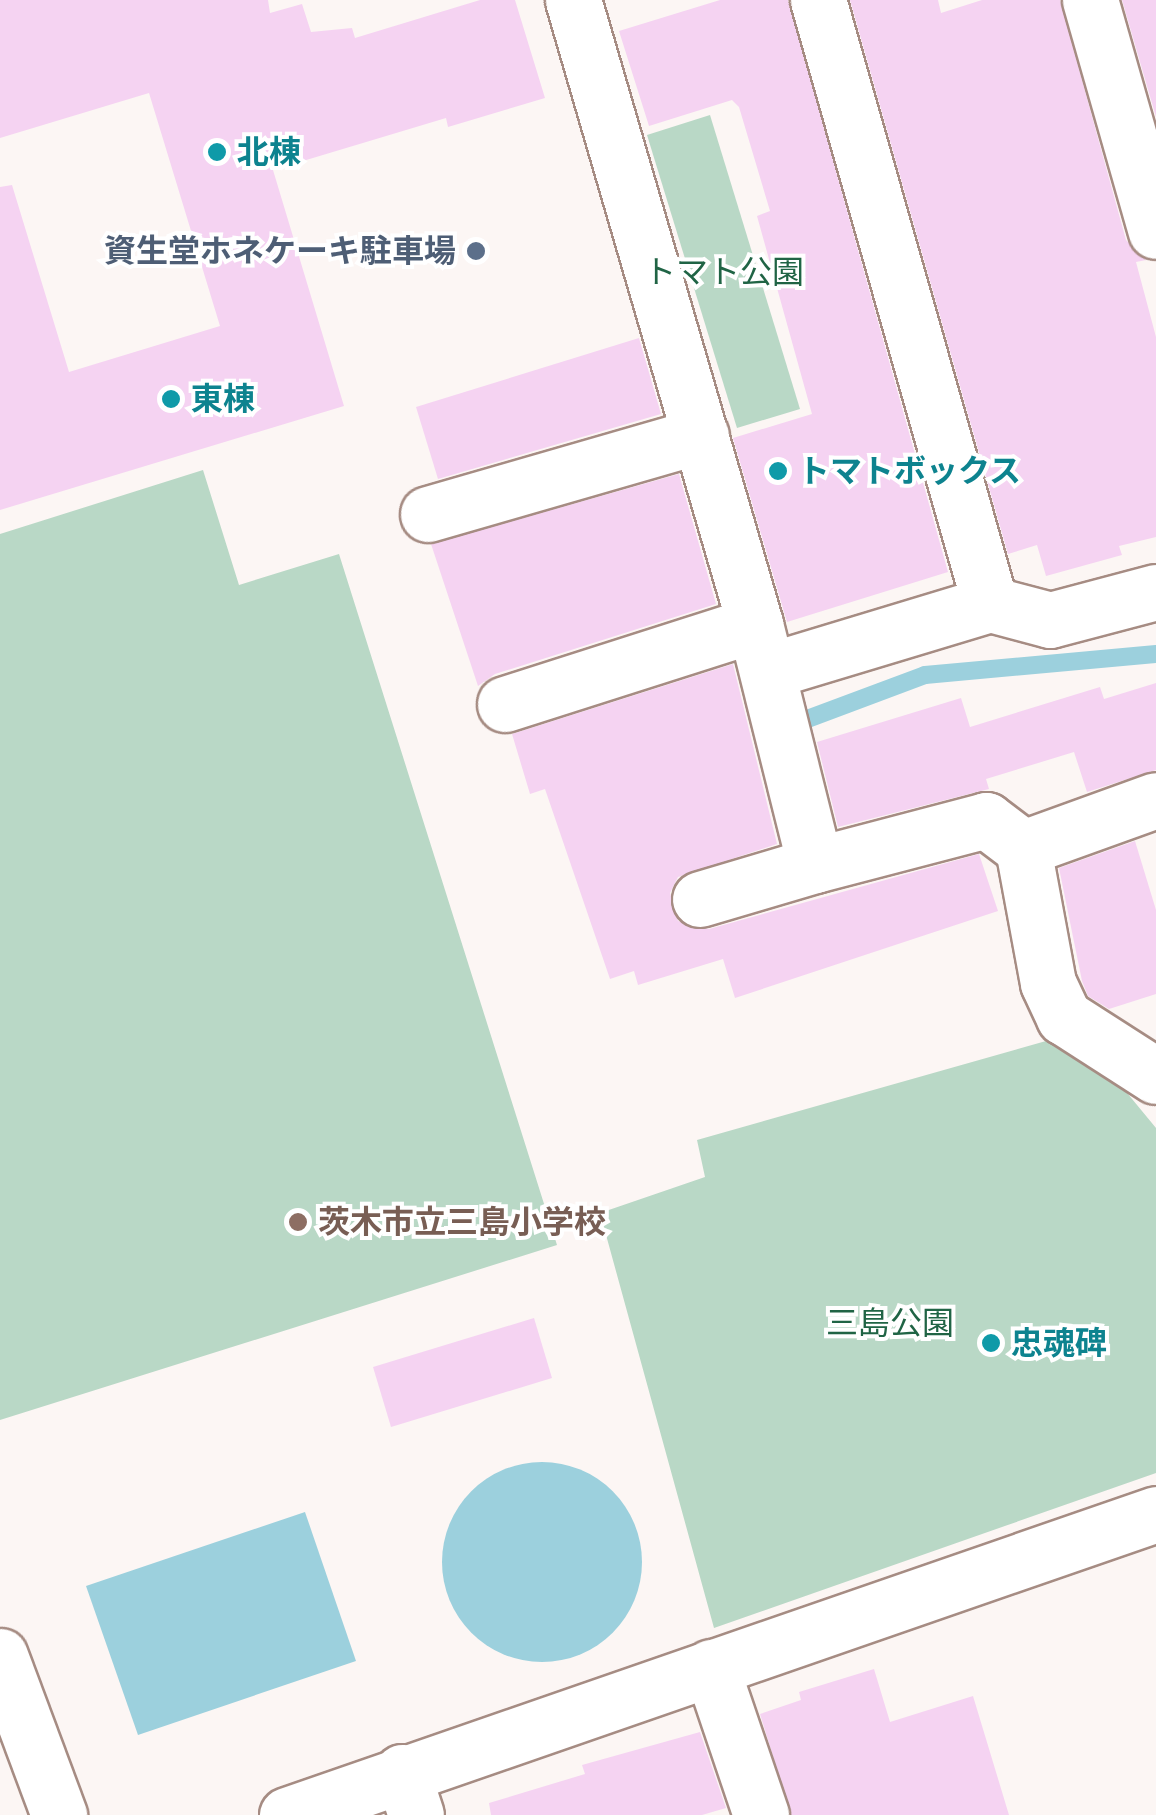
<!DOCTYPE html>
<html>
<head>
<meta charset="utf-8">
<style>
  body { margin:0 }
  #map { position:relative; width:1156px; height:1815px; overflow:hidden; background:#fcf6f4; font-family:Raleway,"Noto Sans JP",sans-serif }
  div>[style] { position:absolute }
  .green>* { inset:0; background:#b9d8c6 }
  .water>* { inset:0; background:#9cd0dd }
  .round { border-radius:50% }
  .stream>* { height:18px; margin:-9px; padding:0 9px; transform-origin:9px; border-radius:9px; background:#9cd0dd }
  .building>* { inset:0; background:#f5d3f2 }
  .roads { filter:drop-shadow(2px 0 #a68c83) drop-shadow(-2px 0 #a68c83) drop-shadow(0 2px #a68c83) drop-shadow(0 -2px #a68c83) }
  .minor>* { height:55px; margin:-27.5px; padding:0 27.5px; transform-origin:27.5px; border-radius:27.5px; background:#fff }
  .dots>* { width:28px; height:28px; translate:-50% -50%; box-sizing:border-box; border:5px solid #fff; border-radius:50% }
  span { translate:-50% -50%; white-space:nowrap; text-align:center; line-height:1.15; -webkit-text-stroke:8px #fff; paint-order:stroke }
  .culture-label { font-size:32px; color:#0d838f; font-weight:700 }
  .left { translate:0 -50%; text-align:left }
  .service-label { font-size:32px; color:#4e5e75; font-weight:700 }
  .right { translate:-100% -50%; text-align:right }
  .park-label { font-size:32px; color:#206445 }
  .education-label { font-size:32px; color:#785e54; font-weight:700 }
</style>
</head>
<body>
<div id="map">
  <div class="green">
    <div style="clip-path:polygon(710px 115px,800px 409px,737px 428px,647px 135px)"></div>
    <div style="clip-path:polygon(203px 470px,239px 585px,339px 554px,557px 1245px,0 1420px,0 534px)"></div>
    <div style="clip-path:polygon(1046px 1041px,1123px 1088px,1156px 1128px,1156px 1473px,714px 1628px,600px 1213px,705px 1177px,697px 1140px)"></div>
  </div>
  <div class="water">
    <div class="round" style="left:442px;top:1462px;width:200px;height:200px"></div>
    <div style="clip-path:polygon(305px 1512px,356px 1661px,138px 1735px,86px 1586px)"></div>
  </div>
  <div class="stream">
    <div style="left:802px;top:721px;width:131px;rotate:-20.5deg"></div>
    <div style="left:925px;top:675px;width:232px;rotate:-5.2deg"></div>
  </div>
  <div class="building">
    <div style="clip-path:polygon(0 0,268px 0,270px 13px,302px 4px,311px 32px,352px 28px,355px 38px,480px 0,515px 0,545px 98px,448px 127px,446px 118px,273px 170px,344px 406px,0 510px,0 187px,12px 185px,69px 372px,220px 326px,149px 93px,0 138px)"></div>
    <div style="clip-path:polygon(720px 0,788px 0,948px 572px,787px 622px,733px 438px,812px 414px,757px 216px,770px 211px,739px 107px,732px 100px,649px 126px,619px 31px)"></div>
    <div style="clip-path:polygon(850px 0,938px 0,941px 13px,982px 0,1060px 0,1126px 240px,1146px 260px,1136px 262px,1156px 337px,1156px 537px,1119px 546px,1122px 555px,1046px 576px,1037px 545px,1008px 554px)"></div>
    <div style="clip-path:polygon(1122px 0,1156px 0,1156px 117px)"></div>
    <div style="clip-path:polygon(639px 338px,661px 414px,438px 479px,416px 407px)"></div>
    <div style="clip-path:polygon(679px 474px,716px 604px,495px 674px,478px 686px,431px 544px)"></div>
    <div style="clip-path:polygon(733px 664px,777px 844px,678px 877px,670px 893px,678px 921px,709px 929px,979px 854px,998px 911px,735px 998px,723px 959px,638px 985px,634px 971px,610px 979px,545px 789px,530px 794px,512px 734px)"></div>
    <div style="clip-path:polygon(1156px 683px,1156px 770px,1087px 792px,1074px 752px,986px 779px,989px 789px,838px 827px,817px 742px,961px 698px,970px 727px,1100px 687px,1104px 699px)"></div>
    <div style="clip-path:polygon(1135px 841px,1156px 910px,1156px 994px,1109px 1009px,1088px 996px,1082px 981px,1059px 868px)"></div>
    <div style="clip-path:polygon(534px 1318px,552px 1378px,391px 1427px,373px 1367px)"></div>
    <div style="clip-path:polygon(874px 1669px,890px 1722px,973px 1696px,1009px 1815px,791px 1815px,760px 1714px,801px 1700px,799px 1692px)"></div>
    <div style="clip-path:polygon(700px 1732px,726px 1808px,702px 1815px,491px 1815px,489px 1803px,585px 1774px,582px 1765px)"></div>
  </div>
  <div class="roads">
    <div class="minor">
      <div style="left:573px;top:0;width:650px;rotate:73.74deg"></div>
      <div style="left:755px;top:624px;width:248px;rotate:76deg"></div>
      <div style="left:815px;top:865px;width:177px;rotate:-14.7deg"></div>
      <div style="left:986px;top:820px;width:46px;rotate:37.1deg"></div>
      <div style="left:1023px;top:848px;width:137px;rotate:79.5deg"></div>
      <div style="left:1048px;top:983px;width:38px;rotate:65deg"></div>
      <div style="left:1064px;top:1017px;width:109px;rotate:32.7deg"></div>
      <div style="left:818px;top:0;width:628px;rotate:74.1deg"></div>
      <div style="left:1090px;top:0;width:240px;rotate:74.1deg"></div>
      <div style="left:428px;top:514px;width:284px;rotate:-16.1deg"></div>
      <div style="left:768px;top:671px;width:232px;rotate:-16.8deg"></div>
      <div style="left:990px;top:604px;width:62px;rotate:14.9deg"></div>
      <div style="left:1050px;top:620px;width:110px;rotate:-14.8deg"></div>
      <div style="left:505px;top:704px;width:262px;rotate:-17.7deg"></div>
      <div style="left:1023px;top:848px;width:141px;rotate:-19.8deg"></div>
      <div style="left:700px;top:899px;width:120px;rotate:-16.5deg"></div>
      <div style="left:0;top:1656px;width:170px;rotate:69.6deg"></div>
      <div style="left:711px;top:1667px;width:156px;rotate:71.3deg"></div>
      <div style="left:402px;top:1772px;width:45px;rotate:72deg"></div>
      <div style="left:287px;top:1815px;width:920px;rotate:-19.1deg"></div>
    </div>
  </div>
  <div class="dots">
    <div style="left:217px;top:152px;background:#0f9aa8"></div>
    <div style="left:476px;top:251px;background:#5c6f8a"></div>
    <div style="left:171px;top:399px;background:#0f9aa8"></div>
    <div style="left:778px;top:471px;background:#0f9aa8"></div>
    <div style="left:298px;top:1222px;background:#8d6e63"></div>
    <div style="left:991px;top:1343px;background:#0f9aa8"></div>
  </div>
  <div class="culture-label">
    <span class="left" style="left:237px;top:152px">北棟</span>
    <span class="left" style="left:191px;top:399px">東棟</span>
    <span class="left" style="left:798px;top:471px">トマトボックス</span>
    <span class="left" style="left:1011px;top:1343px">忠魂碑</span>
  </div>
  <div class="service-label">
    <span class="right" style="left:456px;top:251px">資生堂ホネケーキ駐車場</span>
  </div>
  <div class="park-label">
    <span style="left:724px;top:272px">トマト公園</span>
    <span style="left:890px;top:1323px">三島公園</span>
  </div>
  <div class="education-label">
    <span class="left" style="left:318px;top:1222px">茨木市立三島小学校</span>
  </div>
</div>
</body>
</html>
